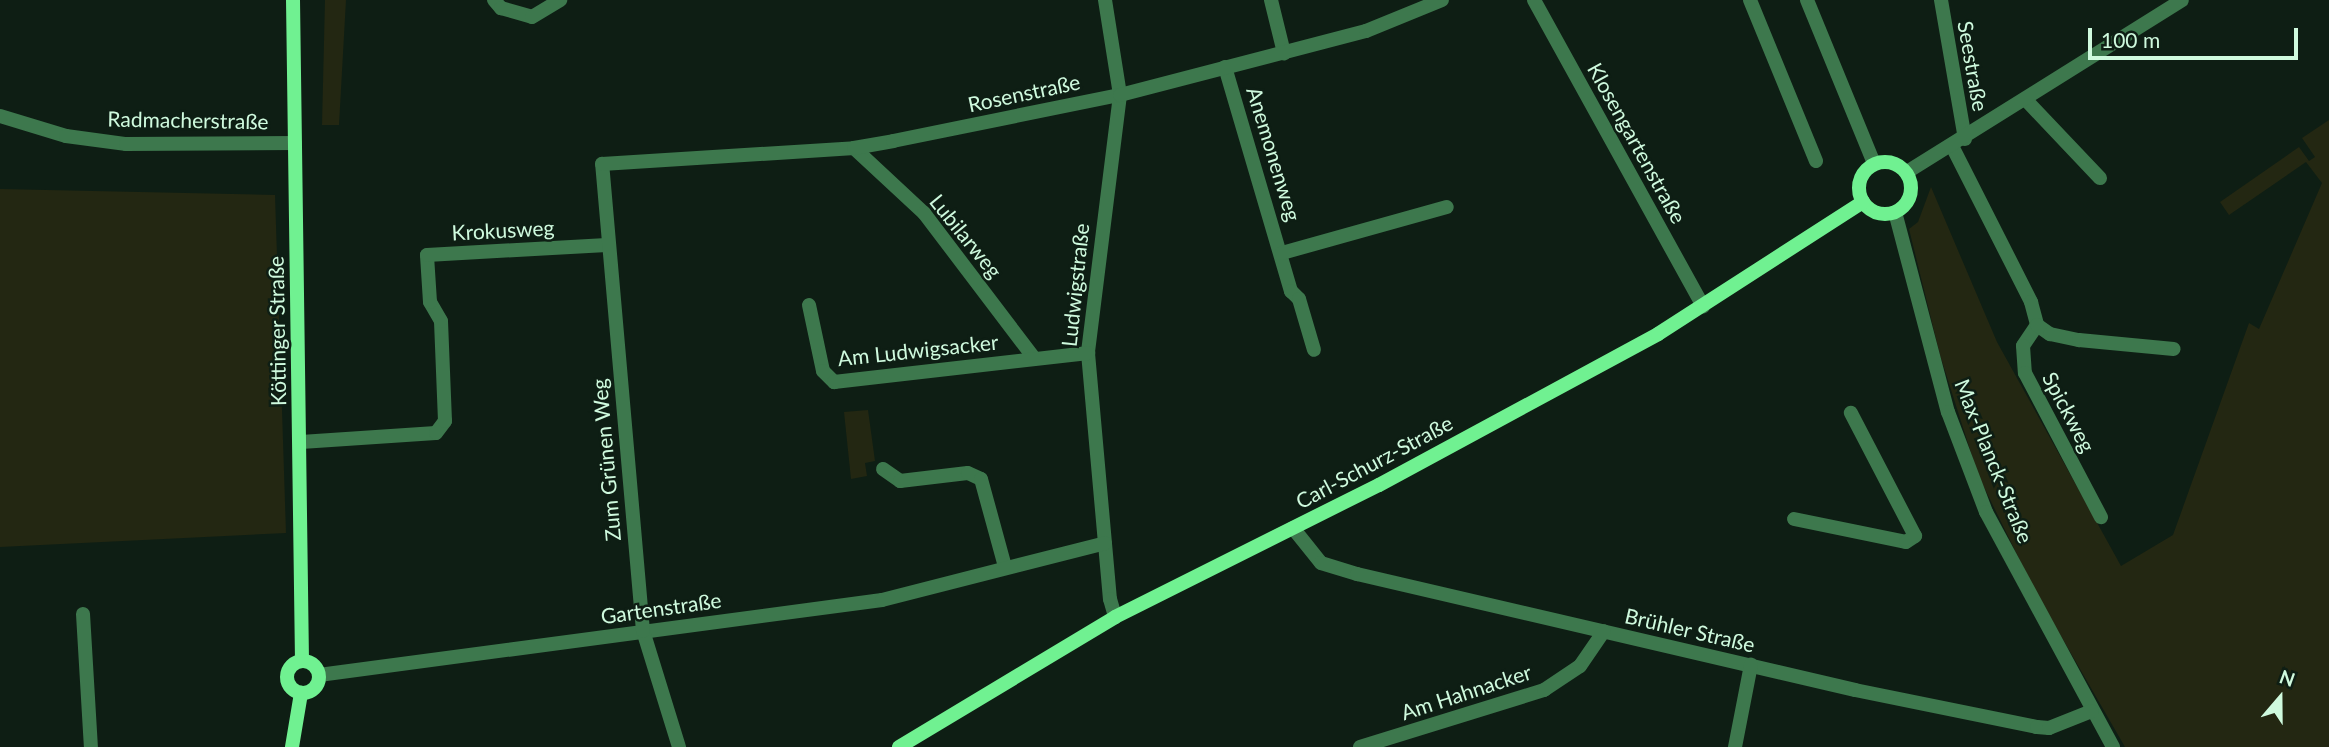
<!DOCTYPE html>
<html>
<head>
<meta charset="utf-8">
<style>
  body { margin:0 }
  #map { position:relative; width:2329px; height:747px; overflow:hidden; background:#0e1e14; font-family:Lato,sans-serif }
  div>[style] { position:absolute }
  .green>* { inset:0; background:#232712 }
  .street>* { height:14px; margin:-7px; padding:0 7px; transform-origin:7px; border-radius:7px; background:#3d784d }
  .secondary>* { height:14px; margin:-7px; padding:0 7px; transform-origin:7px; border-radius:7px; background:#70f191 }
  .secondary>.ring { margin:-7px; padding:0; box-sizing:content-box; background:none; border:14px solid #70f191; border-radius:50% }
  span { translate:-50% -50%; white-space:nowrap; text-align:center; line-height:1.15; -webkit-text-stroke:5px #0e1e14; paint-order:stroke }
  .street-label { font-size:21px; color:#cffade }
  .north { position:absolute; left:2245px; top:663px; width:70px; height:70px; -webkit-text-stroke:5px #0e1e14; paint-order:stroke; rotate:20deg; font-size:19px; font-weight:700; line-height:28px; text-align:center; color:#cffade }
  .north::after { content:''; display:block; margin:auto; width:24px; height:32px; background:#cffade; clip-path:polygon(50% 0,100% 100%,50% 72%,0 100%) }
  .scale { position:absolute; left:2088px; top:28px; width:210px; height:32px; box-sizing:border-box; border:4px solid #cffade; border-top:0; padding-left:9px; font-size:21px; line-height:24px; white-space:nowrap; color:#cffade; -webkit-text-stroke:5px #0e1e14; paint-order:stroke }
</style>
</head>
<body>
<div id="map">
  <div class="green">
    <div style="clip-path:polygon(325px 0,346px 0,339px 125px,322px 125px)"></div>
    <div style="clip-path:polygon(2329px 120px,2329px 747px,2125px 747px,2035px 591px,1978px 475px,1940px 355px,1909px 229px,1918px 222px,1931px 187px,1997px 342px,2121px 566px,2173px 535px,2249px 323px,2259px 329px,2322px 183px,2306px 162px,2229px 215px,2220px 202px,2299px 147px,2309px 161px,2315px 157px,2302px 138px)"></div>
    <div style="clip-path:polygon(0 189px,275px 195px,286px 533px,0 547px)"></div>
    <div style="clip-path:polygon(868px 410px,875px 461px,865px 463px,867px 476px,851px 479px,844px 412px)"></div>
  </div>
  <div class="street">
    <div style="left:494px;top:0;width:11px;rotate:49deg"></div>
    <div style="left:501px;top:8px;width:32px;rotate:16deg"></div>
    <div style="left:532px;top:17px;width:33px;rotate:-31deg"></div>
    <div style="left:1105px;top:0;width:96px;rotate:81deg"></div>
    <div style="left:1120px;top:95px;width:260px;rotate:97.1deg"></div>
    <div style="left:1088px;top:353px;width:247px;rotate:84.9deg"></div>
    <div style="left:1110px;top:599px;width:19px;rotate:74deg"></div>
    <div style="left:1271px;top:0;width:55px;rotate:76.2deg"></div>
    <div style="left:1534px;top:0;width:350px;rotate:61.1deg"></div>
    <div style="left:1750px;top:0;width:174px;rotate:67.7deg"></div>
    <div style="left:1807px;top:0;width:176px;rotate:67.7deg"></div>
    <div style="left:1941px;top:0;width:141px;rotate:80.2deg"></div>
    <div style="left:1225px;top:67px;width:234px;rotate:73.6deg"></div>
    <div style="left:1291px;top:291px;width:11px;rotate:45deg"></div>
    <div style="left:1299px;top:299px;width:53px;rotate:73.6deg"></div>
    <div style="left:2025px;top:99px;width:109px;rotate:46.5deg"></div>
    <div style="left:0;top:116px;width:69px;rotate:16.9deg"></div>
    <div style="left:66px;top:136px;width:61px;rotate:7.6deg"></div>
    <div style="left:126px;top:144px;width:169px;rotate:-0.3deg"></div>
    <div style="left:1952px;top:146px;width:175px;rotate:63.1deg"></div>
    <div style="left:2031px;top:302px;width:24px;rotate:75deg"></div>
    <div style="left:2037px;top:325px;width:25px;rotate:124deg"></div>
    <div style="left:2023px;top:346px;width:27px;rotate:86deg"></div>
    <div style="left:2025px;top:373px;width:163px;rotate:62.2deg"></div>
    <div style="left:854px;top:148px;width:96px;rotate:42.9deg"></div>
    <div style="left:924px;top:213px;width:183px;rotate:52.8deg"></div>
    <div style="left:1907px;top:172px;width:324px;rotate:-32deg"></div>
    <div style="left:1895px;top:212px;width:207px;rotate:75.2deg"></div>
    <div style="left:1948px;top:412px;width:107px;rotate:69.2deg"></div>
    <div style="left:1986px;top:512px;width:267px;rotate:61.6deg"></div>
    <div style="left:1282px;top:253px;width:171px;rotate:-15.6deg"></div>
    <div style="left:809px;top:305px;width:67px;rotate:78deg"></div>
    <div style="left:823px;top:371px;width:16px;rotate:45deg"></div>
    <div style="left:834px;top:382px;width:256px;rotate:-6.5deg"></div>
    <div style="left:2037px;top:325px;width:16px;rotate:35deg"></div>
    <div style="left:2050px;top:334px;width:30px;rotate:12deg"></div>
    <div style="left:2079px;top:340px;width:95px;rotate:5.4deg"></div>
    <div style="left:301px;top:442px;width:135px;rotate:-3.8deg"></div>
    <div style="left:436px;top:433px;width:15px;rotate:-53deg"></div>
    <div style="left:445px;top:421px;width:100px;rotate:-92.3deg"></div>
    <div style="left:441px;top:321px;width:22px;rotate:-120deg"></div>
    <div style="left:430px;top:302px;width:47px;rotate:-93.7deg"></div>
    <div style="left:427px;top:255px;width:180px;rotate:-3.2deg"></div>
    <div style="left:883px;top:469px;width:21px;rotate:35deg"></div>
    <div style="left:900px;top:481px;width:68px;rotate:-6.7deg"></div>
    <div style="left:968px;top:473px;width:14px;rotate:25deg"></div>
    <div style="left:981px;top:479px;width:91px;rotate:74.7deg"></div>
    <div style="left:1794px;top:519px;width:114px;rotate:11.6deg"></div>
    <div style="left:1906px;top:542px;width:11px;rotate:-34deg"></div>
    <div style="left:1915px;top:536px;width:139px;rotate:-117.5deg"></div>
    <div style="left:1293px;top:528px;width:45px;rotate:51.3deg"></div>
    <div style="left:1321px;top:563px;width:38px;rotate:17deg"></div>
    <div style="left:1357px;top:574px;width:511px;rotate:13.11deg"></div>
    <div style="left:1855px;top:690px;width:186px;rotate:11.5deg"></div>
    <div style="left:2037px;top:727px;width:12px;rotate:5deg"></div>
    <div style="left:2049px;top:728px;width:46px;rotate:-21.6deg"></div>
    <div style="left:83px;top:614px;width:133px;rotate:86.6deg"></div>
    <div style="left:319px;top:675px;width:568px;rotate:-7.59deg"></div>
    <div style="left:882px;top:600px;width:230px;rotate:-14.3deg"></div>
    <div style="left:679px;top:747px;width:121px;rotate:-107.2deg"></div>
    <div style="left:643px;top:631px;width:469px;rotate:-95deg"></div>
    <div style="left:602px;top:164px;width:253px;rotate:-3.6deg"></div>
    <div style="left:854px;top:148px;width:40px;rotate:-10deg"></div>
    <div style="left:893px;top:141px;width:232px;rotate:-11.5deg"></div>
    <div style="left:1120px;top:95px;width:254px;rotate:-14.6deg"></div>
    <div style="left:1366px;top:31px;width:82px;rotate:-22.2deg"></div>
    <div style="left:1360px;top:747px;width:193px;rotate:-17.2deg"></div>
    <div style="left:1544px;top:690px;width:43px;rotate:-33.7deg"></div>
    <div style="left:1580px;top:666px;width:42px;rotate:-55.6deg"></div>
    <div style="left:1735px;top:747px;width:84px;rotate:-79deg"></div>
  </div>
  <div class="secondary">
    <div style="left:293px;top:0;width:660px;rotate:89.22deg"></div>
    <div class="ring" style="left:1859px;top:162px;width:38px;height:38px"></div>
    <div class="ring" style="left:287px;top:661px;width:18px;height:18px"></div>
    <div style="left:292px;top:747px;width:55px;rotate:-80.5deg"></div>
    <div style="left:899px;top:747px;width:252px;rotate:-31deg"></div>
    <div style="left:1115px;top:617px;width:295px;rotate:-26.6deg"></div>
    <div style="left:1379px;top:485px;width:317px;rotate:-28.4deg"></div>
    <div style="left:1658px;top:334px;width:244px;rotate:-32.8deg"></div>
  </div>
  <div class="street-label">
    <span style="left:1973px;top:66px;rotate:80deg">Seestraße</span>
    <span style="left:1024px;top:93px;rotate:-12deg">Rosenstraße</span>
    <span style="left:188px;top:120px;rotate:1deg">Radmacherstraße</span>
    <span style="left:1637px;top:143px;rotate:61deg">Klosengartenstraße</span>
    <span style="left:1274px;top:154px;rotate:73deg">Anemonenweg</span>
    <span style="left:503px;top:230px;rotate:-3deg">Krokusweg</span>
    <span style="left:966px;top:236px;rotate:51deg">Lubilarweg</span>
    <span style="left:1075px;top:285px;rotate:-84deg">Ludwigstraße</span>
    <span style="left:277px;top:331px;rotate:-91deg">Köttinger Straße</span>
    <span style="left:918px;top:350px;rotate:-6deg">Am Ludwigsacker</span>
    <span style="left:2069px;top:412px;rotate:62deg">Spickweg</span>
    <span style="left:606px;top:460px;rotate:-95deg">Zum Grünen Weg</span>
    <span style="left:1994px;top:461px;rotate:68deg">Max-Planck-Straße</span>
    <span style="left:1374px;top:462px;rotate:-28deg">Carl-Schurz-Straße</span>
    <span style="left:661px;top:608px;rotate:-8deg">Gartenstraße</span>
    <span style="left:1690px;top:630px;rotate:13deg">Brühler Straße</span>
    <span style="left:1466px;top:692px;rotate:-18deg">Am Hahnacker</span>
  </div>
  <div class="north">N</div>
  <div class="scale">100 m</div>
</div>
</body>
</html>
